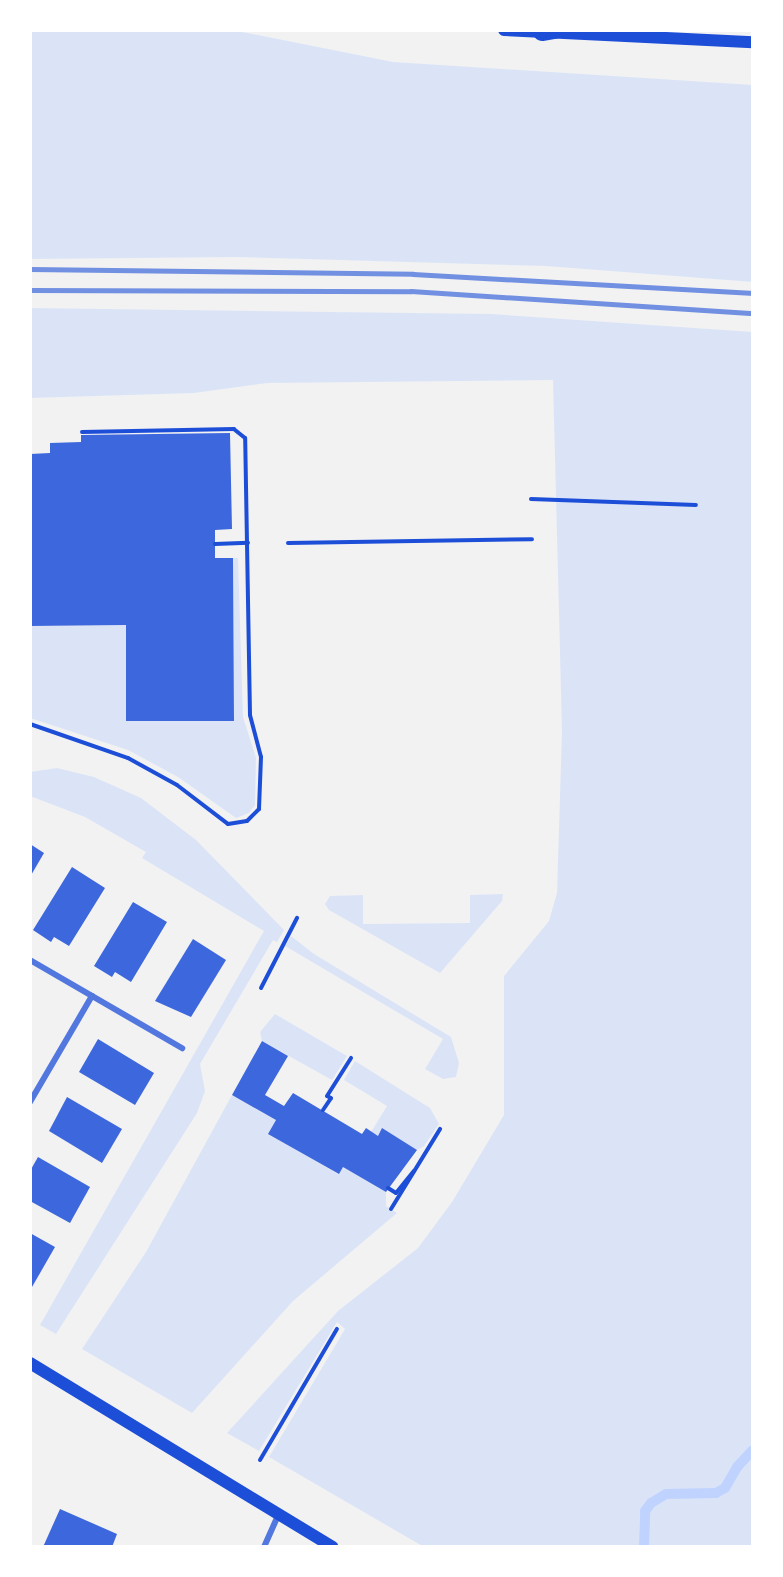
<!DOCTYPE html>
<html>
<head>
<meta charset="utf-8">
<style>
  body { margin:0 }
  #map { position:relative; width:783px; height:1577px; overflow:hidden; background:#f2f2f2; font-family:"Space Grotesk",sans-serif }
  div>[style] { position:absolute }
  .green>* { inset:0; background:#dbe4f7 }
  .stream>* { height:10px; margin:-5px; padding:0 5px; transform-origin:5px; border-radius:5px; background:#bfd3fe }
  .building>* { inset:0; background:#3d67dc }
  .path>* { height:4px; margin:-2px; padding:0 2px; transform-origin:2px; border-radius:2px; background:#1d4ed8 }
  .minor>* { height:6px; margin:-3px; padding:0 3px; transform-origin:3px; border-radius:3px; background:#5277de }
  .secondary>* { height:12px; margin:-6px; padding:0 6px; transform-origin:6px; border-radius:6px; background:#1d4ed8 }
  .motorway>* { height:18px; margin:-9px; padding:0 9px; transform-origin:9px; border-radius:9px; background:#1d4ed8 }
  .rail>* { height:4.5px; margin:-2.25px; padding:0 2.25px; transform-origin:2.25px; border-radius:2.25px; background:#7290e2 }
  span { translate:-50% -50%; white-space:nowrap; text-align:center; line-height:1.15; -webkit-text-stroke:5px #fff; paint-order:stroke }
  .frame { position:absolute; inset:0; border:32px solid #fff; pointer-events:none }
</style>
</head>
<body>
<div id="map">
  <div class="green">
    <div style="clip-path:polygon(30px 30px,232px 30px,393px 62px,753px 85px,753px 282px,546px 266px,235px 257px,30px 259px)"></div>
    <div style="clip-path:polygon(30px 308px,491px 314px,753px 332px,753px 1547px,424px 1547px,269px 1457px,345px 1329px,337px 1322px,259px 1451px,227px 1433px,338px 1311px,418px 1248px,452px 1202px,504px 1115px,504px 976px,549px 921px,557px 893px,562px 731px,553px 380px,267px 383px,194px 393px,30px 398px)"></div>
    <div style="clip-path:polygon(233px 558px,238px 558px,243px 717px,256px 758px,255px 805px,249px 813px,236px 818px,178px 777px,128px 750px,30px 718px,30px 626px,126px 625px,126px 721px,234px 721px)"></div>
    <div style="clip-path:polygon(57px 768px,94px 777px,141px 798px,196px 840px,284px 930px,277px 942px,273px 940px,200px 1064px,205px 1091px,197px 1113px,56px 1334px,40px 1325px,264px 931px,142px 858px,146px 852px,85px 817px,30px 796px,30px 772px)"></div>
    <div style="clip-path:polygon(503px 894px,502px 901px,440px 973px,329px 910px,325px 904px,330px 896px,363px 895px,363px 924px,470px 923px,470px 895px)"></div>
    <div style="clip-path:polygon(291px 936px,314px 954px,451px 1037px,459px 1063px,456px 1077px,443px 1079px,425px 1069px,443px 1039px,285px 946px)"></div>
    <div style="clip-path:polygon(275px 1014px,347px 1056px,332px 1080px,262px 1041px,260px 1032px)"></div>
    <div style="clip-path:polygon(355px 1061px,430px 1108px,439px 1124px,424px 1146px,417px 1150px,382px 1129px,378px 1136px,371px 1132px,387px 1106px,344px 1080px)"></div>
    <div style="clip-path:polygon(232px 1095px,276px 1120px,269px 1134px,338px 1174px,343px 1167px,386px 1192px,386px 1206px,397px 1213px,293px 1301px,192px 1413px,82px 1349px,146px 1252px)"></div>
  </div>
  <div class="stream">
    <div style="left:644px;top:1547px;width:36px;rotate:-88deg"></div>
    <div style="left:645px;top:1511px;width:10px;rotate:-53deg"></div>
    <div style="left:651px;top:1503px;width:17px;rotate:-31deg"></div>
    <div style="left:666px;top:1494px;width:50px;rotate:-1.1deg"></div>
    <div style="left:716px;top:1493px;width:10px;rotate:-29deg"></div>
    <div style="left:725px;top:1488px;width:24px;rotate:-60deg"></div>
    <div style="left:737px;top:1467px;width:23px;rotate:-47deg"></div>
  </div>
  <div class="building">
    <div style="clip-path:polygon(230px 433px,232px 529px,215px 530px,215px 558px,233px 558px,234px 721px,126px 721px,126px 625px,30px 626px,30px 454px,50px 453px,50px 443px,81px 442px,81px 435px)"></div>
    <div style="clip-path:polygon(30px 844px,44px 853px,30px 877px)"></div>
    <div style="clip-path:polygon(72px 867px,105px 888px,69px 946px,54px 937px,51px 942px,33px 930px)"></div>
    <div style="clip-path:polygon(133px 902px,167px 922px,131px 982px,115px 972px,112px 977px,94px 966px)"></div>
    <div style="clip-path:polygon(193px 939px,226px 960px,191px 1017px,155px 1001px)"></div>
    <div style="clip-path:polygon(98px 1039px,154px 1073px,135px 1105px,79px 1072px)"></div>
    <div style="clip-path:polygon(262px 1041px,288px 1056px,265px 1095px,284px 1106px,293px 1093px,362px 1134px,366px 1128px,378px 1136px,382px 1128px,417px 1150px,386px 1192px,343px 1167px,339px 1174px,268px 1134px,276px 1120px,232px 1095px)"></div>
    <div style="clip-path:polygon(67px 1097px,122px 1129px,102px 1163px,49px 1131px)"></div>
    <div style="clip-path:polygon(38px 1157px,90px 1187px,70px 1223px,30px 1201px,30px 1171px)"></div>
    <div style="clip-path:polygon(30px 1233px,55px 1247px,32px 1287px,30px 1286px)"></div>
    <div style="clip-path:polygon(60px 1509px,117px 1534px,112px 1547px,43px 1547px)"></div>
  </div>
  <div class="path">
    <div style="left:531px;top:499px;width:165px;rotate:2.1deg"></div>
    <div style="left:288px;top:543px;width:244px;rotate:-0.9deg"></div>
    <div style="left:215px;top:544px;width:33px;rotate:-2deg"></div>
    <div style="left:30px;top:724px;width:104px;rotate:19.1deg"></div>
    <div style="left:128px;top:758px;width:56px;rotate:28.9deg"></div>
    <div style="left:177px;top:785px;width:64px;rotate:37.4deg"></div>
    <div style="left:228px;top:824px;width:19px;rotate:-9deg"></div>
    <div style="left:247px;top:821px;width:17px;rotate:-45deg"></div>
    <div style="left:259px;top:809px;width:52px;rotate:-87.8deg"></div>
    <div style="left:261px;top:757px;width:43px;rotate:-104.7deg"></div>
    <div style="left:250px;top:715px;width:277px;rotate:-91deg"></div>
    <div style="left:245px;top:438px;width:14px;rotate:-141deg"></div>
    <div style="left:234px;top:429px;width:152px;rotate:178.9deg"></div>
    <div style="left:261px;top:988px;width:79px;rotate:-62.8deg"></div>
    <div style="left:323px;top:1110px;width:14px;rotate:-56deg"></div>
    <div style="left:331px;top:1098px;width:4px;rotate:-153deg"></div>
    <div style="left:327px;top:1096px;width:45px;rotate:-57.7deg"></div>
    <div style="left:388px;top:1188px;width:9px;rotate:32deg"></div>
    <div style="left:396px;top:1193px;width:28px;rotate:-51deg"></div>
    <div style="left:391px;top:1209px;width:94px;rotate:-58.5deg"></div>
    <div style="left:260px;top:1460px;width:152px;rotate:-59.6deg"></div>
  </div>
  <div class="minor">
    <div style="left:30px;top:960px;width:176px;rotate:30.1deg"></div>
    <div style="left:30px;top:1102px;width:123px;rotate:-59.7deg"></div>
    <div style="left:264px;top:1547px;width:35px;rotate:-66deg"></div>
  </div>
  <div class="secondary">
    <div style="left:504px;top:30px;width:249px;rotate:2.8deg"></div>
    <div style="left:30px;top:1363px;width:354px;rotate:31.3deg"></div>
  </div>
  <div class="motorway">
    <div style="left:542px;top:32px;width:13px;rotate:-9deg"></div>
  </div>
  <div class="rail">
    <div style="left:30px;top:269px;width:383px;rotate:0.7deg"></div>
    <div style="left:413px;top:274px;width:341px;rotate:3.2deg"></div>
    <div style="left:30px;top:290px;width:381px;rotate:0.2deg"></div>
    <div style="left:411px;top:291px;width:343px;rotate:3.7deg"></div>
  </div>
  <div class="frame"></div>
</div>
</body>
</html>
